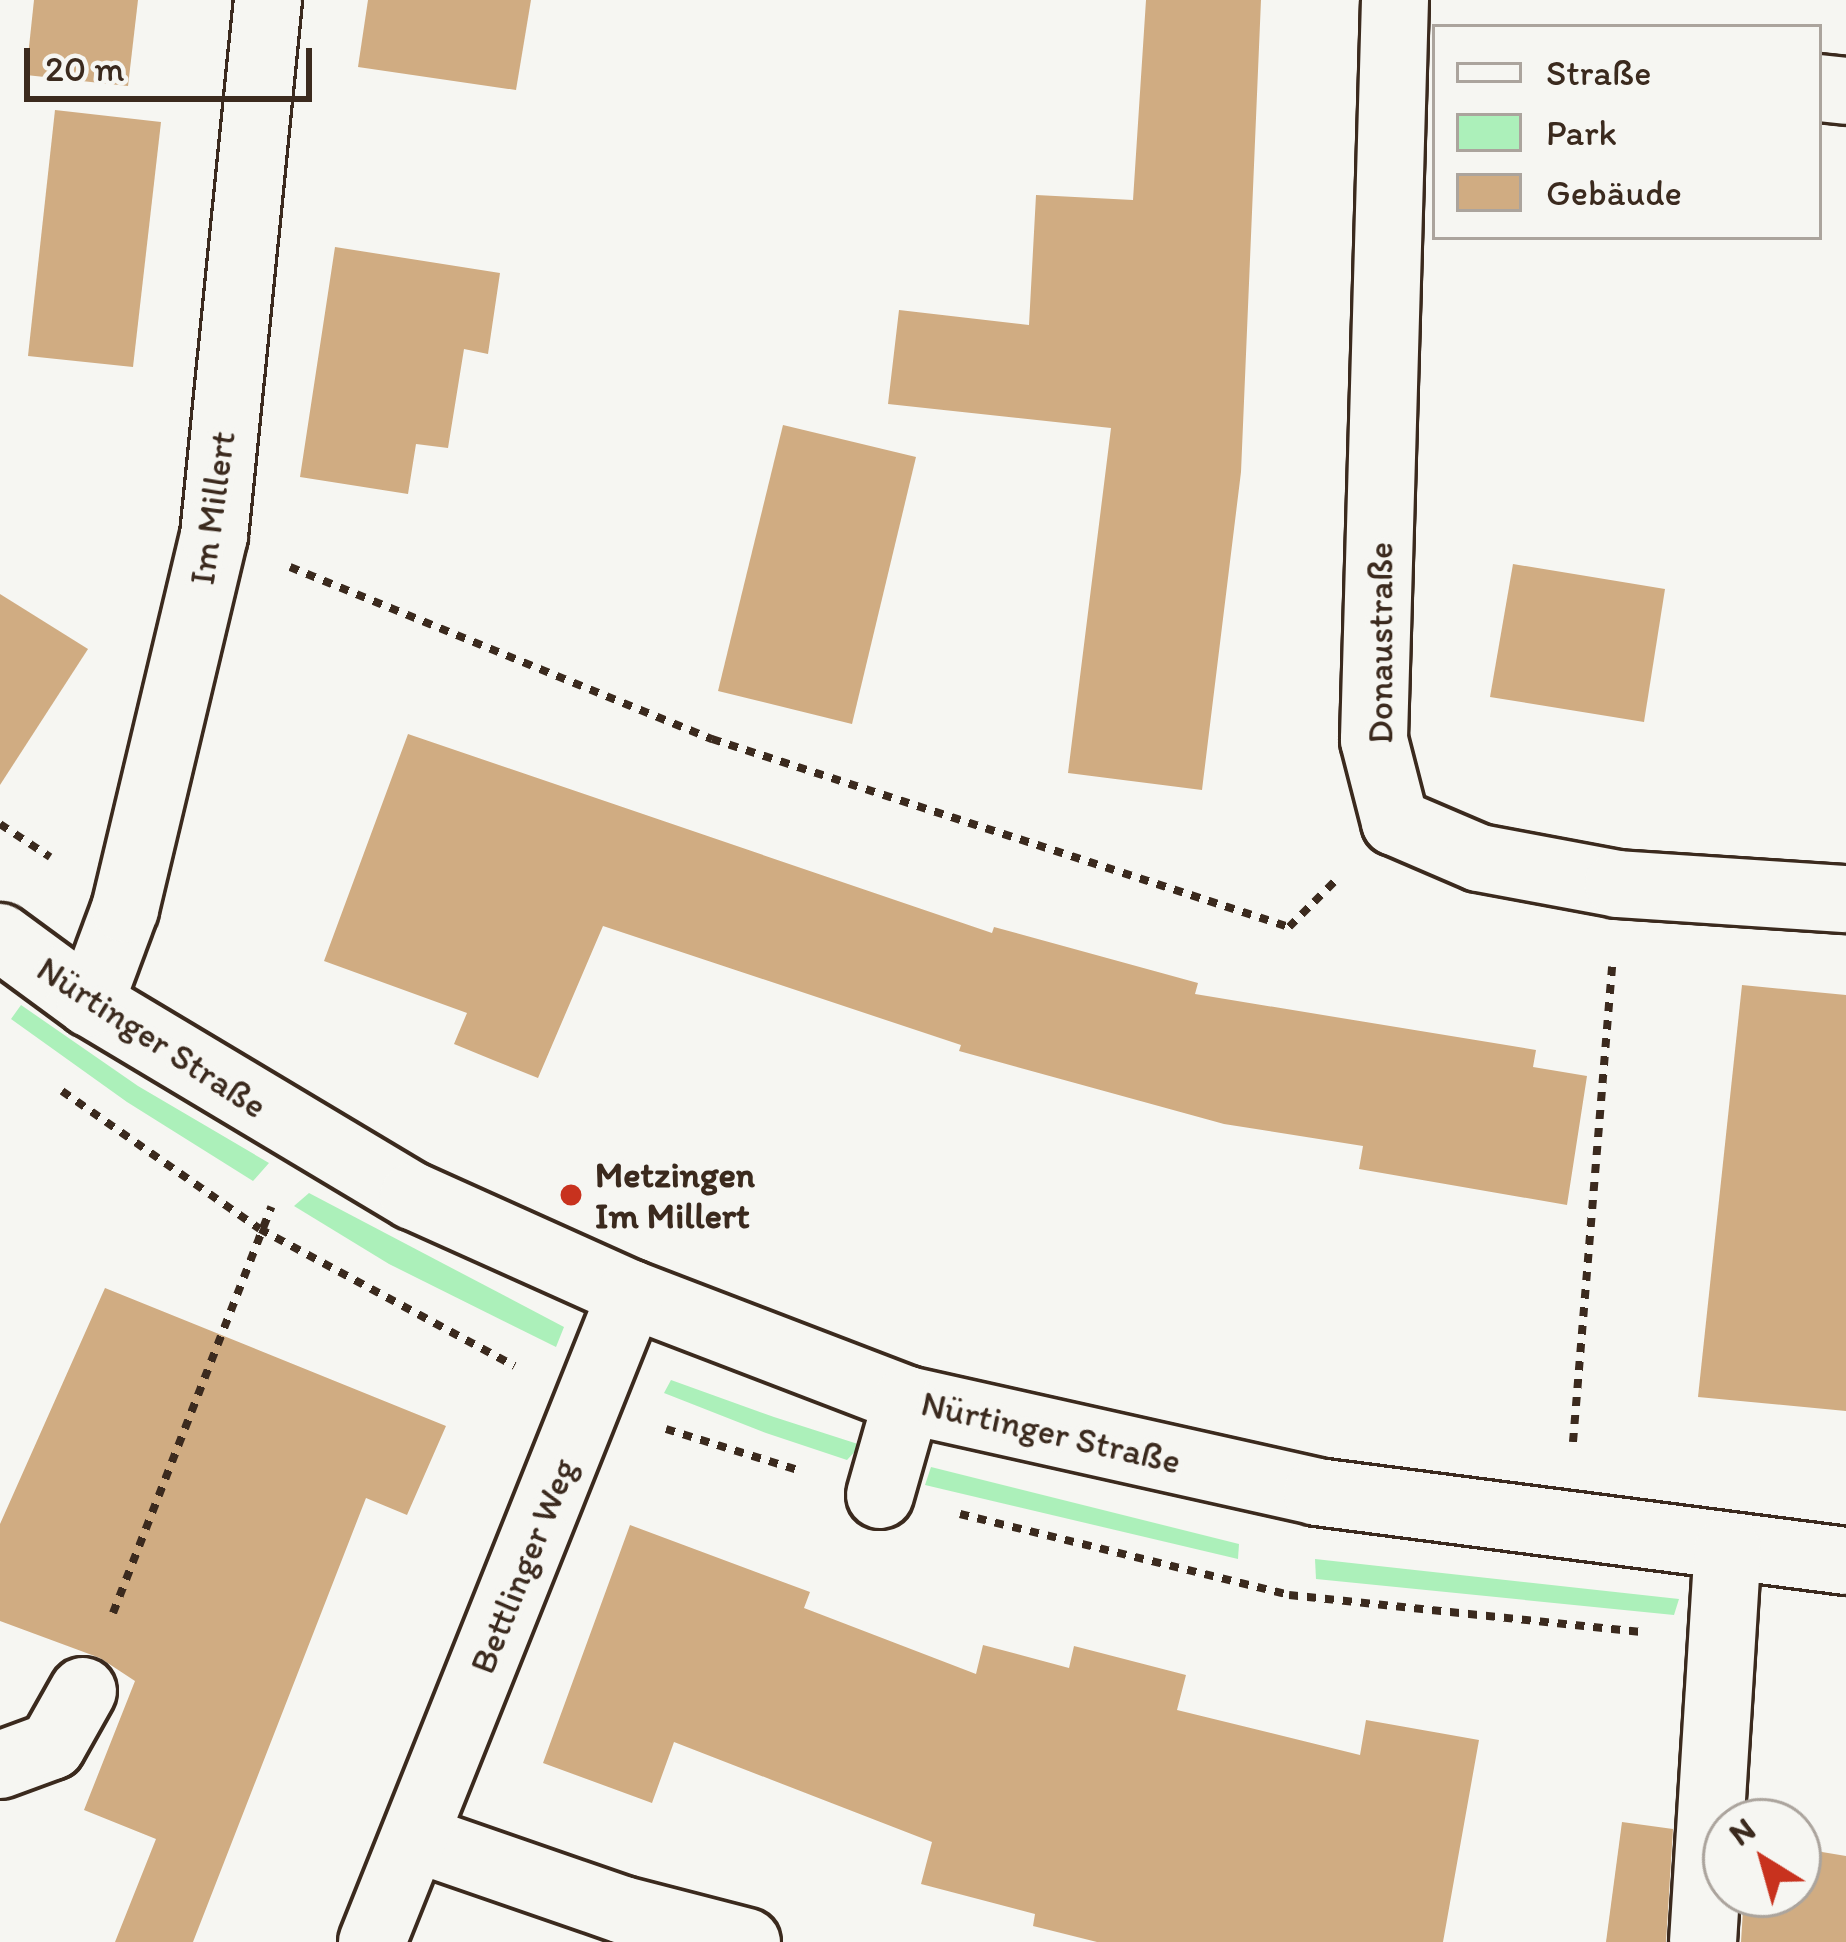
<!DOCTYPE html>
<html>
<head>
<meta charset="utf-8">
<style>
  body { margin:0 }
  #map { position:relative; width:1846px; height:1942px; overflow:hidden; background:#f6f6f2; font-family:Itim,sans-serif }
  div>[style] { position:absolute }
  .green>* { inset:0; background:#acf0ba }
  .building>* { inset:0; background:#d0ac82 }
  .path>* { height:8px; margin-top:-4px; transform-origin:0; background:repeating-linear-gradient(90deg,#3b2a1e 0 9px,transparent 0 18px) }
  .roads { filter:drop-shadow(3px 0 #3b2a1e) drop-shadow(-3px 0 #3b2a1e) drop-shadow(0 3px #3b2a1e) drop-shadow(0 -3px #3b2a1e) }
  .minor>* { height:66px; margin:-33px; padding:0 33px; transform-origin:33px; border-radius:33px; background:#f6f6f2 }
  .dots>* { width:33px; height:33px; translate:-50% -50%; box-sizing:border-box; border:6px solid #f6f6f2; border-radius:50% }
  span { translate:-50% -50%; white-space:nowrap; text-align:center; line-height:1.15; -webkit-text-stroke:12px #f6f6f2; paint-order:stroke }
  .street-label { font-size:36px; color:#3b2a1e }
  .poi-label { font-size:36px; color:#3b2a1e; font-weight:700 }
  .left { translate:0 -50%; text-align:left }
  .legend { position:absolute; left:1432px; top:24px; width:390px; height:216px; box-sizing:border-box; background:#f6f6f2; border:3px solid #aba49d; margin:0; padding:15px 21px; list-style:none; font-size:36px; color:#3b2a1e }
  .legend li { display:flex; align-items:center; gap:24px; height:60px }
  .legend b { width:60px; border:3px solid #aba49d }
  .north { position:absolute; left:1702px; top:1798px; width:120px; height:120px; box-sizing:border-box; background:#f6f6f2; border:3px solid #aba49d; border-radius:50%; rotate:323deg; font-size:33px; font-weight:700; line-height:48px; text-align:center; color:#3b2a1e }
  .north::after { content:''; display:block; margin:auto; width:42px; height:54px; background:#c8321e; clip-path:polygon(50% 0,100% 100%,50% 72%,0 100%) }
  .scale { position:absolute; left:24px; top:48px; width:288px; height:54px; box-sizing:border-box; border:6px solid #3b2a1e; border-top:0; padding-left:15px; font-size:36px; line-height:42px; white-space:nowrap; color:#3b2a1e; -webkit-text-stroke:9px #f6f6f2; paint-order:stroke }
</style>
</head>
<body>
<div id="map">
  <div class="green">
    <div style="clip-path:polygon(21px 1005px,138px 1086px,269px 1163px,253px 1181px,127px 1102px,11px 1019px)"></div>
    <div style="clip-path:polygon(309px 1193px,564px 1327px,556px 1347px,389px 1264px,294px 1206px)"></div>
    <div style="clip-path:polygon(671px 1380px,774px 1417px,861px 1445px,847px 1460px,766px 1433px,664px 1393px)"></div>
    <div style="clip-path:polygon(931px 1467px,1239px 1544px,1238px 1559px,925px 1485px)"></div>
    <div style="clip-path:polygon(1315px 1559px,1679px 1599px,1674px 1615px,1316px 1579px)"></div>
  </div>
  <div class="building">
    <div style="clip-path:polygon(34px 0,138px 0,128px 86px,26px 75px)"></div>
    <div style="clip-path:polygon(368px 0,531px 0,516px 90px,358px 67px)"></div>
    <div style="clip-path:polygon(1146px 0,1261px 0,1241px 472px,1202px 790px,1068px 773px,1111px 428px,888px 404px,899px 310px,1029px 325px,1036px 195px,1133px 200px)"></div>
    <div style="clip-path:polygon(55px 110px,161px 122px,133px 367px,28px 356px)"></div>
    <div style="clip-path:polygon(335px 247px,500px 273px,488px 354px,464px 349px,448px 448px,416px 444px,408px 494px,300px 477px)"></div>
    <div style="clip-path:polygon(783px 425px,916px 457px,852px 724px,718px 691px)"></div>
    <div style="clip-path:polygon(1513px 564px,1665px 589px,1644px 722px,1490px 697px)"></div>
    <div style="clip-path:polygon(0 594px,88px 649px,0 785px)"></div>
    <div style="clip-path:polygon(408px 734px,992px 933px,994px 927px,1198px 983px,1195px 994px,1536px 1050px,1533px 1067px,1587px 1076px,1567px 1205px,1359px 1169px,1363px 1146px,1224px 1124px,959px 1051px,961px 1045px,603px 926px,538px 1078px,493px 1060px,454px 1044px,467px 1013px,324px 961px)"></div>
    <div style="clip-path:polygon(1742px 985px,1846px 995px,1846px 1411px,1698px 1397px)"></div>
    <div style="clip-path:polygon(105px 1288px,446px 1426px,407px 1515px,366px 1498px,193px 1942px,115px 1942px,156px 1839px,84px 1810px,135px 1681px,100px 1658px,0 1621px,0 1524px)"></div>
    <div style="clip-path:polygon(630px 1525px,810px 1592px,804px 1608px,976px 1674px,983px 1645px,1069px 1668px,1074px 1646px,1186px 1675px,1177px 1710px,1360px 1755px,1366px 1720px,1479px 1740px,1443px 1942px,1097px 1942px,1033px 1926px,1035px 1914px,921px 1884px,932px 1842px,674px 1742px,652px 1803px,543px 1763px)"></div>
    <div style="clip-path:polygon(1622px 1822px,1673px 1829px,1666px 1942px,1606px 1942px)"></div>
    <div style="clip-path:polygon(1798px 1848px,1846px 1856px,1846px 1942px,1741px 1942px,1744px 1894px,1798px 1894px)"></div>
  </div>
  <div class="path">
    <div style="left:290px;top:567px;width:456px;rotate:22.2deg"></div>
    <div style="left:712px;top:739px;width:607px;rotate:18.05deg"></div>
    <div style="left:1289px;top:927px;width:69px;rotate:-45deg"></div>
    <div style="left:0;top:824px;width:60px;rotate:33.4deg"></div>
    <div style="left:62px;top:1091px;width:241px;rotate:34.9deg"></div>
    <div style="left:260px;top:1229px;width:289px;rotate:28.3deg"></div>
    <div style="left:666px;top:1429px;width:141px;rotate:17.3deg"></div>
    <div style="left:1573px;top:1442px;width:477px;rotate:-85.3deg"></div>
    <div style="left:960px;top:1514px;width:339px;rotate:13.8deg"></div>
    <div style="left:1289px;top:1595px;width:354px;rotate:6deg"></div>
    <div style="left:113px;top:1613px;width:436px;rotate:-68.7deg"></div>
  </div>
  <div class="roads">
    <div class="minor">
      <div style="left:1395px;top:0;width:740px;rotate:91.63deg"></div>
      <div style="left:1374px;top:740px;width:85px;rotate:75.6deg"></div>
      <div style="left:1395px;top:822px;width:91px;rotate:23.2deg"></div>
      <div style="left:1479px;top:858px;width:141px;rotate:10.6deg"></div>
      <div style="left:1618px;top:884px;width:228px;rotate:3.8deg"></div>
      <div style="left:1819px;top:88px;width:27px;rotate:6deg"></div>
      <div style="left:0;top:937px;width:112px;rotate:36.3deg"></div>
      <div style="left:90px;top:1003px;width:376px;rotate:30.9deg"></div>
      <div style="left:413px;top:1196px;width:239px;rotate:24.2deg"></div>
      <div style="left:631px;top:1294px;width:296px;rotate:21deg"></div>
      <div style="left:907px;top:1400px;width:420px;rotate:12.6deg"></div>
      <div style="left:1317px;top:1492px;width:533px;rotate:7.43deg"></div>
      <div style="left:90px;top:1003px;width:100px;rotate:-69.6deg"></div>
      <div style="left:125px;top:909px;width:383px;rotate:-76.6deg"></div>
      <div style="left:214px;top:536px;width:539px;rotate:-84.25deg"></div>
      <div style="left:880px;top:1495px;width:99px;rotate:-74.1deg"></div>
      <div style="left:0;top:1765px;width:55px;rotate:-20.1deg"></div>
      <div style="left:52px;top:1746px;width:63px;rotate:-60.6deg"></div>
      <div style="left:415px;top:1838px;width:220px;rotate:19.1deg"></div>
      <div style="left:623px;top:1910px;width:128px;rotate:14.5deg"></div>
      <div style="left:372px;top:1942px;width:698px;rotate:-68.21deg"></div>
      <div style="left:1703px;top:1942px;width:393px;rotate:-86.4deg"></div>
    </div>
  </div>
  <div class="dots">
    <div style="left:571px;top:1195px;background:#c8321e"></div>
  </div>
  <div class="street-label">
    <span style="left:212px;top:508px;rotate:-82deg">Im Millert</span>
    <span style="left:1380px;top:643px;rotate:-90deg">Donaustraße</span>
    <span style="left:152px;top:1037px;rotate:33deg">Nürtinger Straße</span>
    <span style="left:1051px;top:1432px;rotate:13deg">Nürtinger Straße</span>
    <span style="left:523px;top:1566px;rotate:-68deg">Bettlinger Weg</span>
  </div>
  <div class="poi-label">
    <span class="left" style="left:595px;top:1195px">Metzingen<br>Im Millert</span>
  </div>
  <ul class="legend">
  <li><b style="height:15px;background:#f6f6f2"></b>Straße</li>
  <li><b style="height:33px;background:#acf0ba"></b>Park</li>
  <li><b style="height:33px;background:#d0ac82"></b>Gebäude</li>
  </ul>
  <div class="north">N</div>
  <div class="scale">20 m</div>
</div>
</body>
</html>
